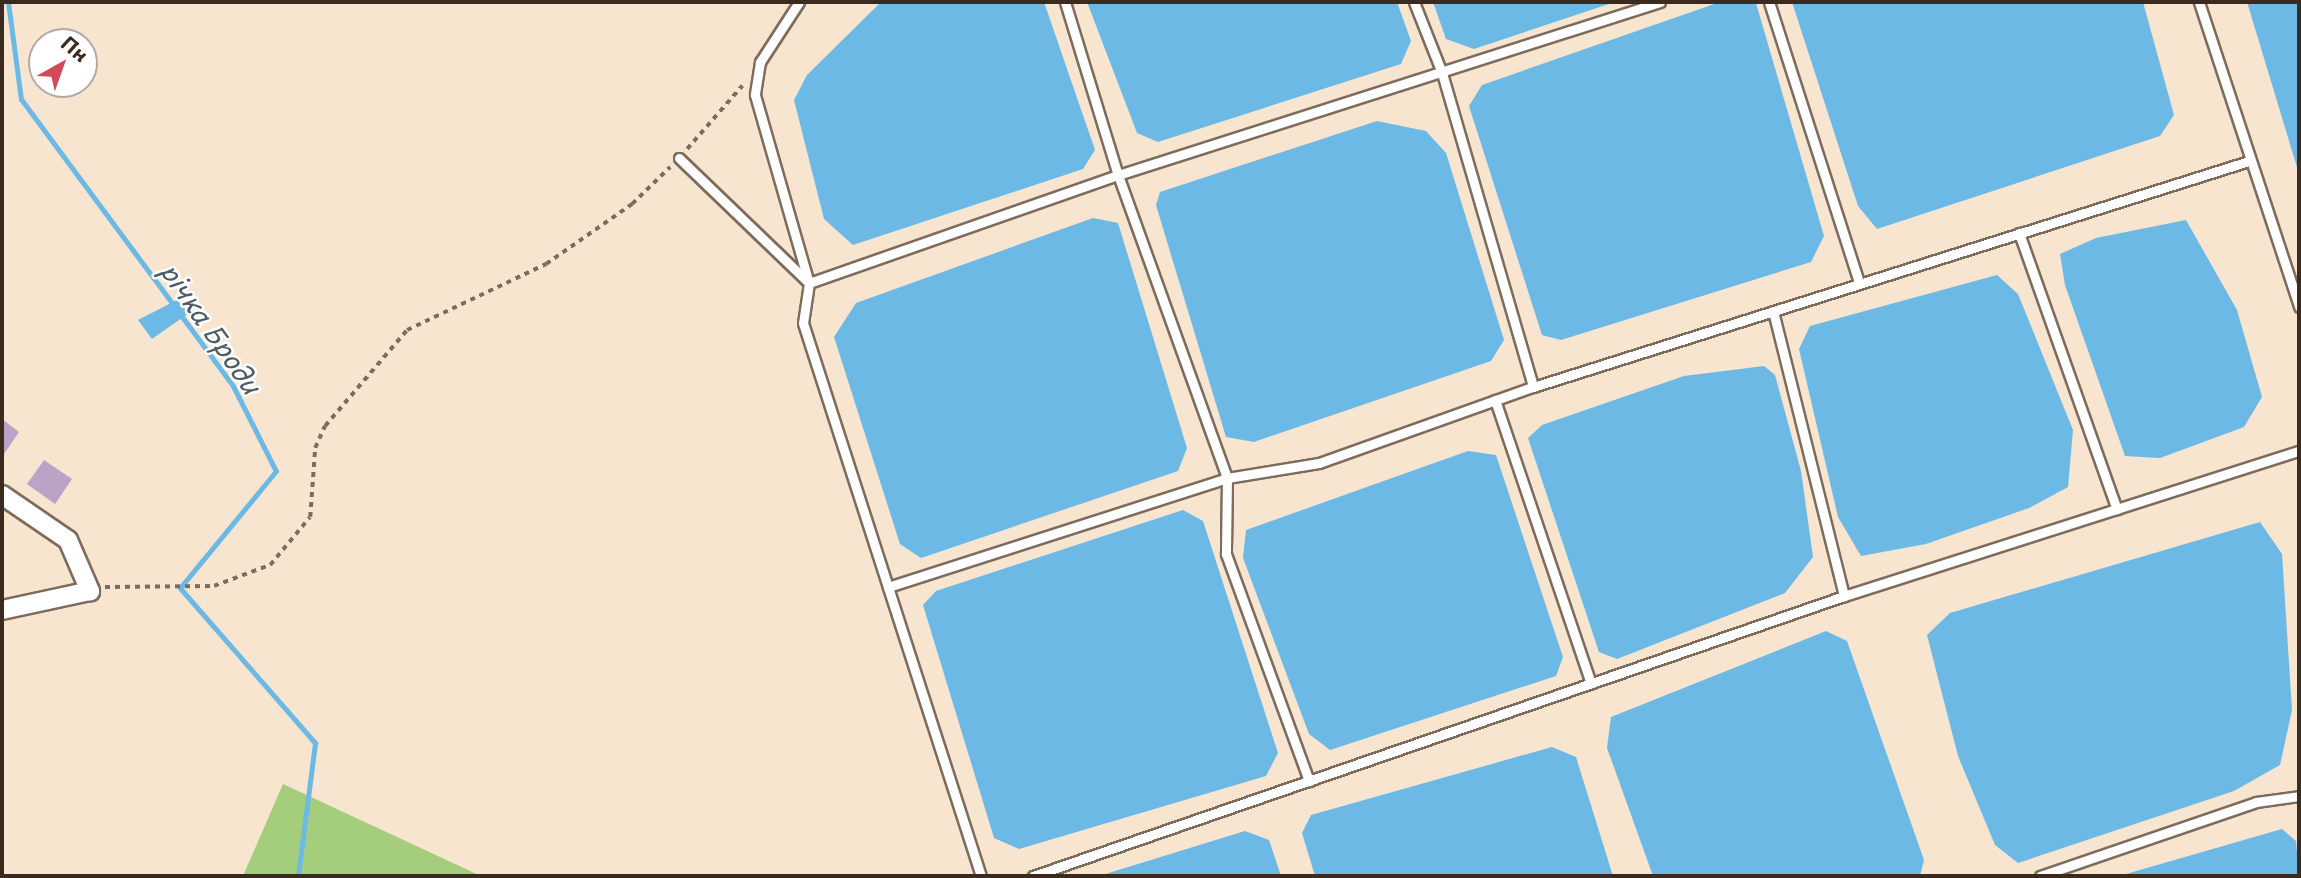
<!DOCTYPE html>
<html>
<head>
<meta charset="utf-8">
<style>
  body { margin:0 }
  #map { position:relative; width:2301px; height:878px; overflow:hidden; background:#f7e5d0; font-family:"Playpen Sans",sans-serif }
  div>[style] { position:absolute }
  .green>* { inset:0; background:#a4ce7b }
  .water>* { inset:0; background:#6cb9e6 }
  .stream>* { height:5px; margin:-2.5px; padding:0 2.5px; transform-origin:2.5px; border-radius:2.5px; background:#6cb9e6 }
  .building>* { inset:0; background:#bba2c7 }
  .path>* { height:3.5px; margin-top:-1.75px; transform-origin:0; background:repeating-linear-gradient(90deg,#7d6b5c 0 5px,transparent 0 10px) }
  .roads { filter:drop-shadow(2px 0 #7d6b5c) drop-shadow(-2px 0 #7d6b5c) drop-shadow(0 2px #7d6b5c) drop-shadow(0 -2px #7d6b5c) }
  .service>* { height:9px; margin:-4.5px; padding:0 4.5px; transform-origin:4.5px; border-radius:4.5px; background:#fff }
  .minor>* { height:18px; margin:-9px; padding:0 9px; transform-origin:9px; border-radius:9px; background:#fff }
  span { translate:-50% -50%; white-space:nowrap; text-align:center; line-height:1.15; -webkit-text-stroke:5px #fff; paint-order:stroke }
  .water-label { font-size:26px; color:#4c5c64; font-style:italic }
  .frame { position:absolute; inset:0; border:4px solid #3b2a1e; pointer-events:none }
  .north { position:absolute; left:28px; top:28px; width:70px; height:70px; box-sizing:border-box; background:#fff; border:2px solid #b1aaa5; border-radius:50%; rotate:40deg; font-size:19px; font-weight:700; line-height:28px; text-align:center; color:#3b2a1e }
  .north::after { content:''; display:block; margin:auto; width:24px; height:32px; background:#d1495b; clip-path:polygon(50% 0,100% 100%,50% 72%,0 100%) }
</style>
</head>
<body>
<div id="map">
  <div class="green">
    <div style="clip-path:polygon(283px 784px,481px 876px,243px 876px)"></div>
  </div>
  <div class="water">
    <div style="clip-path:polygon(881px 2px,1044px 2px,1095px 150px,1083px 169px,853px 245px,824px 219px,794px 100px,807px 75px)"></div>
    <div style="clip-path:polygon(1087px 2px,1397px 2px,1411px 41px,1401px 64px,1158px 142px,1137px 133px)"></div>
    <div style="clip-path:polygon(1433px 2px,1615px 2px,1474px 49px,1446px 39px)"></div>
    <div style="clip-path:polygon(1720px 2px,1756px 3px,1824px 236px,1811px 262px,1561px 340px,1542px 335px,1469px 106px,1482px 85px)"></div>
    <div style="clip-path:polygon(1792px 2px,2143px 2px,2174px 115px,2160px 136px,1877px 229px,1858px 206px)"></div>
    <div style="clip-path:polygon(2247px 2px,2299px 2px,2299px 174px)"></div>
    <div style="clip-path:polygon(1377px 121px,1426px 131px,1446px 153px,1504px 340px,1491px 361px,1254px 442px,1226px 437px,1156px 205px,1160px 192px)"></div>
    <div style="clip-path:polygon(1093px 218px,1118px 223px,1187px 448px,1178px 471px,921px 558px,900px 544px,834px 337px,856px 303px)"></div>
    <div style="clip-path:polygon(2186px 220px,2237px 310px,2262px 397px,2244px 427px,2160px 458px,2125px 456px,2065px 285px,2060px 254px,2096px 238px)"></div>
    <div style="clip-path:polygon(1997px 275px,2018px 294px,2073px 430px,2068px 487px,2029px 508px,1926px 544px,1861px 556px,1838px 517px,1799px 349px,1810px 326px)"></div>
    <div style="clip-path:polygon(177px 300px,189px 313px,152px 339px,138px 320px)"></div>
    <div style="clip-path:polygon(1764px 366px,1775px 375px,1801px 471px,1813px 557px,1785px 593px,1617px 659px,1599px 652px,1528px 438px,1542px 425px,1684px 376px)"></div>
    <div style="clip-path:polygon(1468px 451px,1496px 455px,1563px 657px,1556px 676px,1330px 750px,1309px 734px,1243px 558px,1246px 530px)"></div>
    <div style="clip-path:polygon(1183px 510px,1203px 521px,1278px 753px,1266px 776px,1019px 849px,994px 838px,923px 605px,936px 591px)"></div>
    <div style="clip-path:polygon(2260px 522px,2282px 554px,2292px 710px,2280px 765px,2234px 791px,2018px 863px,1995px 845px,1958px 756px,1927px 635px,1950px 613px)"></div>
    <div style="clip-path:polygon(1826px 631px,1847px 641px,1924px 860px,1920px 876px,1653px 876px,1607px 748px,1611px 717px)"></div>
    <div style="clip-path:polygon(1552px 747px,1576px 757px,1613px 876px,1315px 876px,1302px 833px,1311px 815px)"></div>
    <div style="clip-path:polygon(2282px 829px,2296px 841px,2299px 876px,2119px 876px)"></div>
    <div style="clip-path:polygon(1245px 831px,1269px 840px,1281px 876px,1099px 876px)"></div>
  </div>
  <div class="stream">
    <div style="left:8px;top:2px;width:98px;rotate:82.4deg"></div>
    <div style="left:21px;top:99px;width:257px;rotate:53.5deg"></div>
    <div style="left:180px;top:314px;width:89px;rotate:53.6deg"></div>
    <div style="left:233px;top:386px;width:95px;rotate:63.2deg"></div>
    <div style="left:276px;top:471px;width:151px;rotate:129.4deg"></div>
    <div style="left:180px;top:588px;width:206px;rotate:48.9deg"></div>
    <div style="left:315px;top:743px;width:134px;rotate:97.3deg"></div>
  </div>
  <div class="building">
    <div style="clip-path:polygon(2px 419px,19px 432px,2px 457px)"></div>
    <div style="clip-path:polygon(44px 460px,72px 479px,55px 504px,27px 484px)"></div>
  </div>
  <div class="path">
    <div style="left:687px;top:149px;width:84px;rotate:-48.9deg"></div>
    <div style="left:105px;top:587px;width:109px;rotate:-0.5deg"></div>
    <div style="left:214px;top:586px;width:60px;rotate:-20.6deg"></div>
    <div style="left:270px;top:565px;width:62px;rotate:-50.2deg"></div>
    <div style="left:310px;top:517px;width:69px;rotate:-85.9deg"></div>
    <div style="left:315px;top:448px;width:24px;rotate:-66deg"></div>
    <div style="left:325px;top:426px;width:126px;rotate:-49.5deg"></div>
    <div style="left:407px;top:330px;width:154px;rotate:-25.4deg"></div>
    <div style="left:546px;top:264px;width:105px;rotate:-34.9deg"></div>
    <div style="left:632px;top:204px;width:53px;rotate:-44.2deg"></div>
  </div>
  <div class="roads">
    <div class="service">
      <div style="left:799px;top:2px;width:72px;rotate:123deg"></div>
      <div style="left:760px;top:62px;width:33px;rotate:99deg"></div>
      <div style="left:755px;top:95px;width:196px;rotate:74deg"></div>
      <div style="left:809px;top:283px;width:327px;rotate:-19.3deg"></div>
      <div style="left:1118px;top:175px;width:569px;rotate:-17.7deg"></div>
      <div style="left:1065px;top:2px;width:181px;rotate:73deg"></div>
      <div style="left:1118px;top:175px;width:322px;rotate:70.2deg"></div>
      <div style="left:1227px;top:478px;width:76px;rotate:90.8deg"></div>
      <div style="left:1226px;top:554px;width:242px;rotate:69.9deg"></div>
      <div style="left:1414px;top:2px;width:76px;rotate:68.5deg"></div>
      <div style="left:1442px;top:73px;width:327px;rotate:73.8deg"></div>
      <div style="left:1769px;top:2px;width:295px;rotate:72.2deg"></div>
      <div style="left:2199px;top:2px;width:321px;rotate:71.8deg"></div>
      <div style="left:679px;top:158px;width:180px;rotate:43.9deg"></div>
      <div style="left:809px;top:283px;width:40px;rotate:98.5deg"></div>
      <div style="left:803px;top:323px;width:581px;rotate:72.16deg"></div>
      <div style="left:2019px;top:233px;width:293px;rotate:70.5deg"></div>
      <div style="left:1773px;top:311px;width:294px;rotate:76deg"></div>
      <div style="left:1495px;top:400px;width:299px;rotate:71.3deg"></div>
      <div style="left:888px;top:587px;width:356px;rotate:-17.8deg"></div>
      <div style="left:1227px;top:478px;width:93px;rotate:-9.3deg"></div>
      <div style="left:1319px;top:463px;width:227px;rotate:-19.6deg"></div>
      <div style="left:1533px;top:387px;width:751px;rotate:-17.52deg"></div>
      <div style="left:1033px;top:876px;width:858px;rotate:-19.05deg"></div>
      <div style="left:1844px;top:596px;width:478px;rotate:-17.7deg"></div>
      <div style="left:2040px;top:876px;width:228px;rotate:-18.9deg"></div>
      <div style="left:2256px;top:802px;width:43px;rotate:-7.9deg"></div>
    </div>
    <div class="minor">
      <div style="left:2px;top:495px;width:80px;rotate:34.3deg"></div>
      <div style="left:68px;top:540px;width:56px;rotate:66.7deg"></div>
      <div style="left:90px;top:591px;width:90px;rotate:167.8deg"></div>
    </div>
  </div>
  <div class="water-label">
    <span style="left:211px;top:328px;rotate:55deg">річка Броди</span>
  </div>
  <div class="frame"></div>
  <div class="north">Пн</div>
</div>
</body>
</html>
